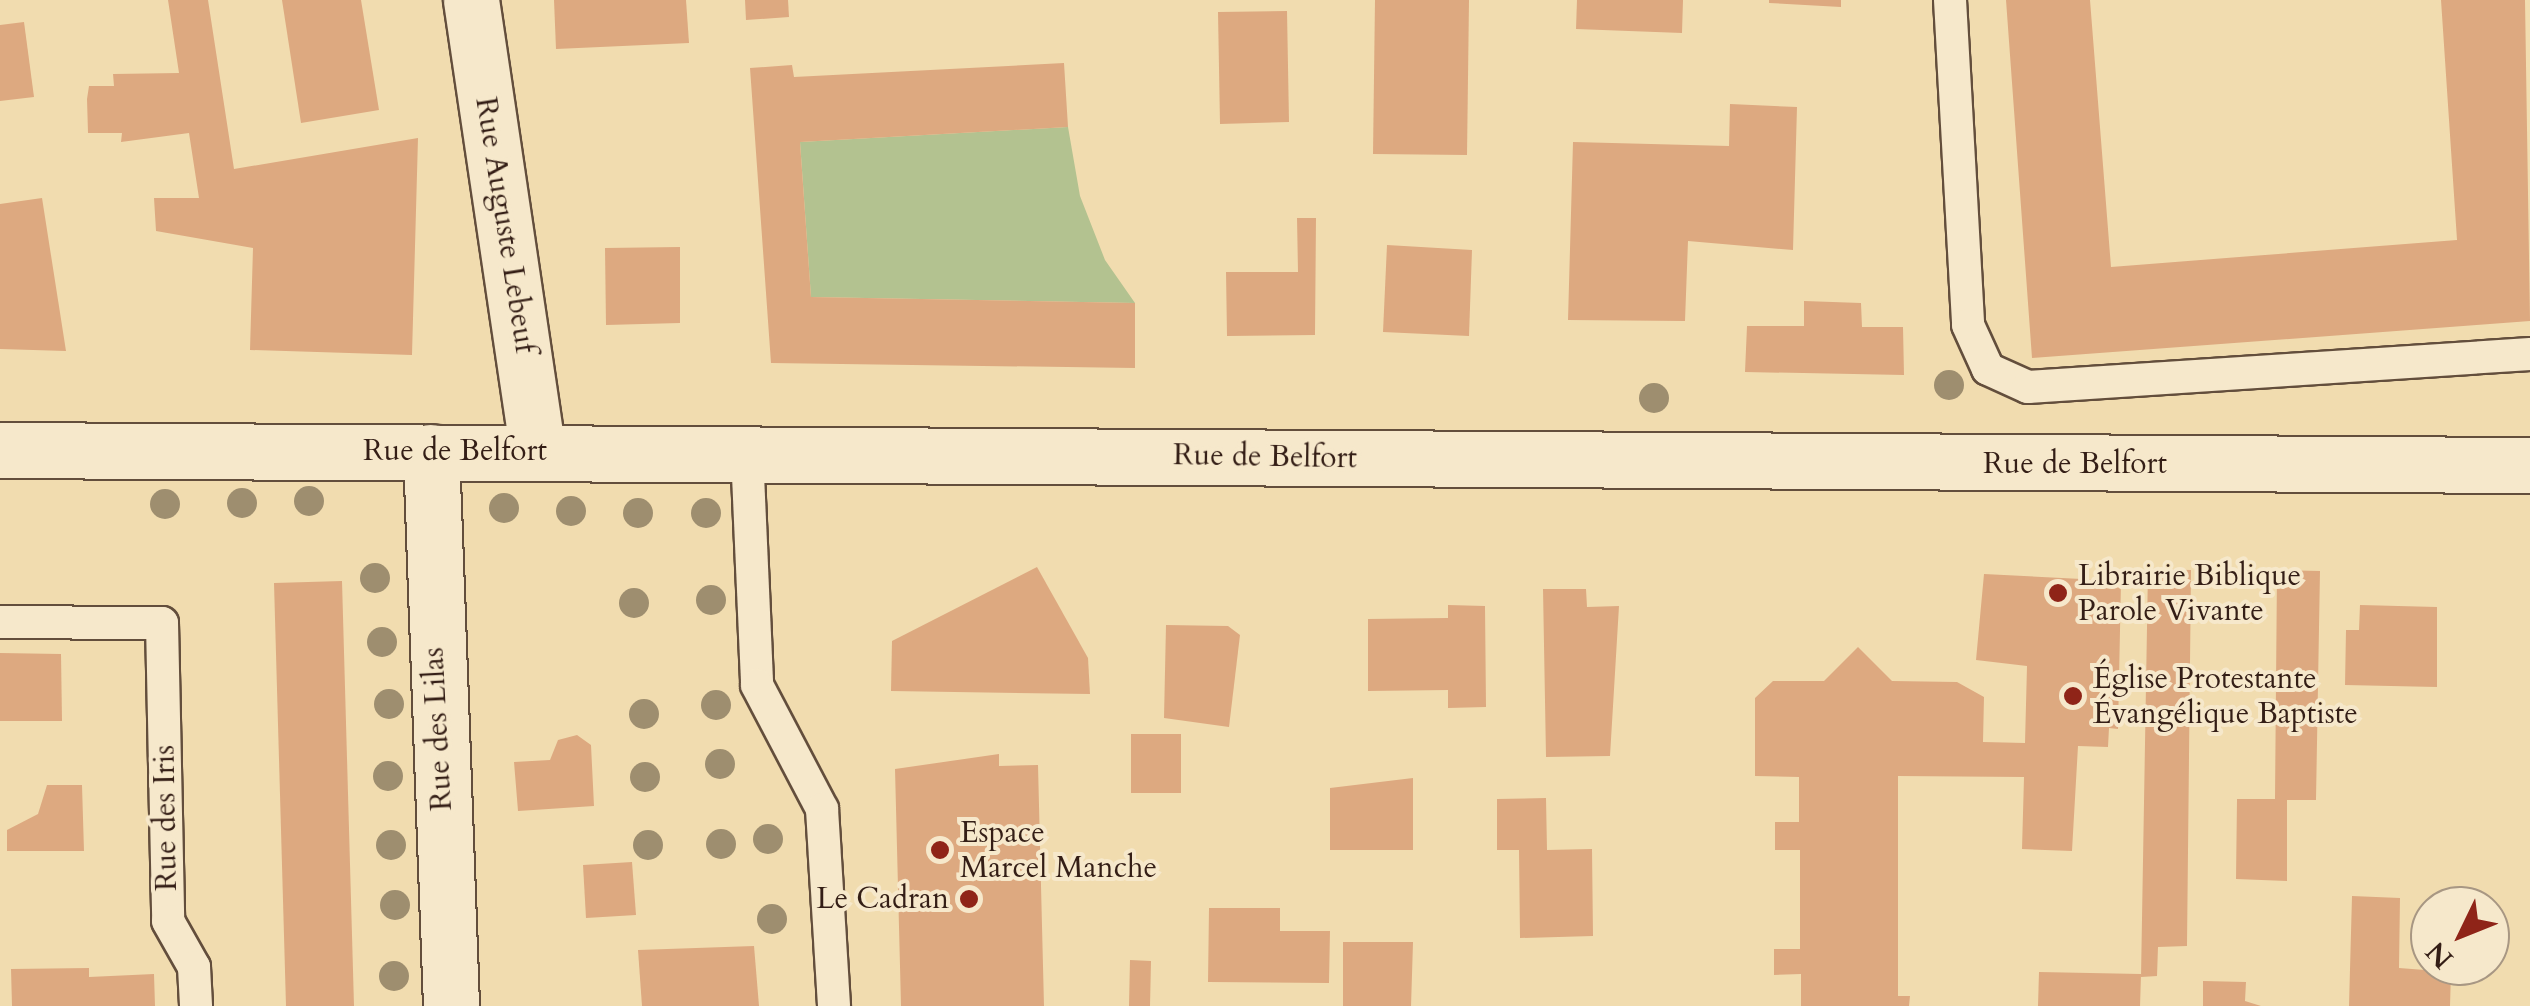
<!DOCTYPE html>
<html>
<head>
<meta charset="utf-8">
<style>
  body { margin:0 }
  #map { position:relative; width:2530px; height:1006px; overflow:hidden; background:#f1dcaf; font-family:Cardo,serif }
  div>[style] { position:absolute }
  .green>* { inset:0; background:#b3c290 }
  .building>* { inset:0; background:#dda980 }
  .roads { filter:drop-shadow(2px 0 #634e3c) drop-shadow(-2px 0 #634e3c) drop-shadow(0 2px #634e3c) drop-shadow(0 -2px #634e3c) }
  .service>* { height:32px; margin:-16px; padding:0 16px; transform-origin:16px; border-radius:16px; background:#f6e8cb }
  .minor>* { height:55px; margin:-27.5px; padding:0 27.5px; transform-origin:27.5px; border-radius:27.5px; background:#f6e8cb }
  .secondary>* { height:55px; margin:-27.5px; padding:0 27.5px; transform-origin:27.5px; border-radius:27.5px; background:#f6e8cb }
  .trees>* { width:30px; height:30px; margin:-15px; border-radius:50%; background:#9e8e6f }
  .dots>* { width:28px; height:28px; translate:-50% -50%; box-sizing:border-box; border:5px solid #f6e8cb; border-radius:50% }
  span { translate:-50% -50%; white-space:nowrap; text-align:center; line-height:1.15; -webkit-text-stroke:8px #f6e8cb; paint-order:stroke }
  .street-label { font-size:30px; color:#341e16 }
  .poi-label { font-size:30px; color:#341e16 }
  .left { translate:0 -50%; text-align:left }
  .right { translate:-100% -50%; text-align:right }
  .north { position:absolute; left:2410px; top:886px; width:100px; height:100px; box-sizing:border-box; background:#f6e8cb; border:2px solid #a89783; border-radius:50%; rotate:227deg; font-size:28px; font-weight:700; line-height:40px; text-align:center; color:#341e16 }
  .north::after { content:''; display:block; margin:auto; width:35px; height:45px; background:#8f2418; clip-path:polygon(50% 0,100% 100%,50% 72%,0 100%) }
</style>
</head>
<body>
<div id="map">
  <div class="green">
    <div style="clip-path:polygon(1068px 127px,1080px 196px,1105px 260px,1135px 303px,811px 297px,800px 142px)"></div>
  </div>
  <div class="building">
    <div style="clip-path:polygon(168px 0,208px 0,234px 169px,418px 138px,412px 355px,250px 350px,253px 248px,156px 231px,154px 198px,199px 198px,189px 133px,121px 142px,122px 133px,88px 133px,87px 99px,89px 86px,114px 86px,113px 74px,179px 73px)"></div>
    <div style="clip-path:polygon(282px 0,361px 0,379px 110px,301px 123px)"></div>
    <div style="clip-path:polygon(554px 0,686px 0,689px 43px,556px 49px)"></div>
    <div style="clip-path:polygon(745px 0,788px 0,789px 17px,746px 20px)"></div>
    <div style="clip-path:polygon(1375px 0,1469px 0,1467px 155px,1373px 154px)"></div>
    <div style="clip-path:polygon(1577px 0,1683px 0,1682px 33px,1576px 29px)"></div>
    <div style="clip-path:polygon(1769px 0,1841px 0,1841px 7px,1769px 3px)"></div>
    <div style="clip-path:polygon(2006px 0,2090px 0,2111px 267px,2457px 240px,2441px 0,2525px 0,2530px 321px,2032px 358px)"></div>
    <div style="clip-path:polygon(1287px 11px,1289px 122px,1220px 124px,1218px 12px)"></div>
    <div style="clip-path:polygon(24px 22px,34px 97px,0 101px,0 25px)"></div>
    <div style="clip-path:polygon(1064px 63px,1068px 127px,800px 142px,811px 297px,1135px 303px,1135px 368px,771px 363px,750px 68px,792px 65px,794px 77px)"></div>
    <div style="clip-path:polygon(1730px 104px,1797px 107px,1793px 250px,1688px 241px,1685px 321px,1568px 320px,1573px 142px,1729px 146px)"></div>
    <div style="clip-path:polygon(42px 198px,66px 351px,0 349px,0 204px)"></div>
    <div style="clip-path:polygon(1297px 218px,1316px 218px,1315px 335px,1227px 336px,1226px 272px,1298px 272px)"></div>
    <div style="clip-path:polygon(1387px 245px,1472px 250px,1469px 336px,1383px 332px)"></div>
    <div style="clip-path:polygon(680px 247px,680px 323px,606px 325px,605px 248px)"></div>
    <div style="clip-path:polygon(1804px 301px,1861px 303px,1862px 327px,1903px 327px,1904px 375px,1745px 372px,1747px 326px,1804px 326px)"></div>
    <div style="clip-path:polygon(1037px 567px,1088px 658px,1090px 694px,891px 691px,892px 641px)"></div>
    <div style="clip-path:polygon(2148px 569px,2191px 570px,2187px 946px,2158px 947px,2157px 976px,2141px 977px)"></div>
    <div style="clip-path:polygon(2277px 570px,2320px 571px,2316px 800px,2287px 800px,2287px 881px,2236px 879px,2237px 799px,2275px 799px)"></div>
    <div style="clip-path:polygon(1984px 574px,2121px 581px,2118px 729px,2109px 728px,2108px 747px,2078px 746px,2072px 851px,2022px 849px,2024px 777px,1898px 776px,1898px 996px,1910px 996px,1909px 1006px,1801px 1006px,1801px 974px,1774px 975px,1774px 949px,1800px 949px,1800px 850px,1775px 850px,1775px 822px,1799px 822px,1799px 777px,1755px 776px,1755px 698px,1773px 681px,1824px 681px,1858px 647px,1892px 681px,1957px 682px,1984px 697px,1983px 742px,2025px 743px,2027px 666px,1976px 660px)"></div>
    <div style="clip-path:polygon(342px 581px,354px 1006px,286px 1006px,274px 583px)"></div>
    <div style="clip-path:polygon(1543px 589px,1586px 589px,1587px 607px,1619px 606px,1610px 756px,1546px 757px)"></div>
    <div style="clip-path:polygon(1448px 605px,1485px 606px,1486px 707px,1448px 708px,1448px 690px,1368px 691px,1368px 619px,1448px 618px)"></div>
    <div style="clip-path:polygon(2360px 605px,2437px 607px,2437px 687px,2345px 685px,2346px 630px,2359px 630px)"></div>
    <div style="clip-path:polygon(1166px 625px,1228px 626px,1240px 635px,1229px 727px,1164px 718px)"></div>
    <div style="clip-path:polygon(0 653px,61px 654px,62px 721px,0 721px)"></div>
    <div style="clip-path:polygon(1131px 734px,1181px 734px,1181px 793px,1131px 793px)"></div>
    <div style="clip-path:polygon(577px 735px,591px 745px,594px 806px,518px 811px,514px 762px,550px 760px,558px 740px)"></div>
    <div style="clip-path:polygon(999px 754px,999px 766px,1038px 765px,1044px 1006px,901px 1006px,895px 769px)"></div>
    <div style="clip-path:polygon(1413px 778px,1413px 850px,1330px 850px,1330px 788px)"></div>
    <div style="clip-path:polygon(47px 785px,82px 785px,84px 851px,7px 851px,7px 830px,38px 814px)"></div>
    <div style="clip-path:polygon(1546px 798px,1547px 850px,1592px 849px,1593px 936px,1520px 938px,1519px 850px,1497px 850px,1497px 799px)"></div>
    <div style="clip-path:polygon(632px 862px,636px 915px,586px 918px,583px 865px)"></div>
    <div style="clip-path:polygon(2352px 896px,2400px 898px,2399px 968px,2451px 972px,2450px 1006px,2349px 1006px)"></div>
    <div style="clip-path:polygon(1209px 908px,1280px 908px,1280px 931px,1330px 931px,1329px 983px,1208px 982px)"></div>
    <div style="clip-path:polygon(1343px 942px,1413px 942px,1411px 1006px,1343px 1006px)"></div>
    <div style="clip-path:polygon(754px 946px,759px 1006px,642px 1006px,638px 950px)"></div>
    <div style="clip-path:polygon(1130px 960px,1151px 961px,1150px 1006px,1129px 1006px)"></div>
    <div style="clip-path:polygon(89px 968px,89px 977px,154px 974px,155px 1006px,12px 1006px,11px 969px)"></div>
    <div style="clip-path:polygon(2039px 972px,2141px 974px,2140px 1006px,2038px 1006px)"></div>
    <div style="clip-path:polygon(2203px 981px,2246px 982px,2245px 1001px,2261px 1006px,2203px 1006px)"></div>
  </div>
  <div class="roads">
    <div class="service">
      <div style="left:1950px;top:0;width:325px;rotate:86.8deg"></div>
      <div style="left:1968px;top:325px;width:48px;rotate:65.6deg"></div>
      <div style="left:1988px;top:369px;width:44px;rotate:24.2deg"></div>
      <div style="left:2028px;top:387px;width:503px;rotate:-3.76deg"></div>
      <div style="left:747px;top:452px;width:233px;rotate:87.5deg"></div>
      <div style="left:757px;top:685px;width:140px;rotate:62.3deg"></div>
      <div style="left:822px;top:809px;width:197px;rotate:86.5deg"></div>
      <div style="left:0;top:622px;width:162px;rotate:0.4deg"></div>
      <div style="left:162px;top:623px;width:298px;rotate:88.8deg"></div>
      <div style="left:168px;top:921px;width:53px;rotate:60.5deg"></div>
      <div style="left:194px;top:967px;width:39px;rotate:87deg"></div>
    </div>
    <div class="minor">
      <div style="left:471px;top:0;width:456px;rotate:81.6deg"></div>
      <div style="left:431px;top:452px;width:554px;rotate:87.93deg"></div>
    </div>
    <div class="secondary">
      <div style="left:0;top:450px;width:2530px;rotate:0.34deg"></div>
    </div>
  </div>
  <div class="trees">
    <div style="left:1949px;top:385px"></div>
    <div style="left:1654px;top:398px"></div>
    <div style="left:309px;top:501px"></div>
    <div style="left:242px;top:503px"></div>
    <div style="left:165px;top:504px"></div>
    <div style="left:504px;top:508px"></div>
    <div style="left:571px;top:511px"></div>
    <div style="left:638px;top:513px"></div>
    <div style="left:706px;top:513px"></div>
    <div style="left:375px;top:578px"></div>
    <div style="left:711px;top:600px"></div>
    <div style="left:634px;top:603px"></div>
    <div style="left:382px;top:642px"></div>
    <div style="left:389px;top:704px"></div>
    <div style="left:716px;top:705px"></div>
    <div style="left:644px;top:714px"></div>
    <div style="left:720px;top:764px"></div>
    <div style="left:388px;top:776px"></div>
    <div style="left:645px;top:777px"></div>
    <div style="left:768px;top:839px"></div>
    <div style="left:721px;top:844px"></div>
    <div style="left:391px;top:845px"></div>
    <div style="left:648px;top:845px"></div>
    <div style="left:395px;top:905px"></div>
    <div style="left:772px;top:919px"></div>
    <div style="left:394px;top:976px"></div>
  </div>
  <div class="dots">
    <div style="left:2058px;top:593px;background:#8f2418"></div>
    <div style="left:2073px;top:696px;background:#8f2418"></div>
    <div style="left:940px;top:850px;background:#8f2418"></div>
    <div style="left:969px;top:899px;background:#8f2418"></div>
  </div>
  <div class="street-label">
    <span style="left:505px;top:225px;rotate:81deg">Rue Auguste Lebeuf</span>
    <span style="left:455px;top:451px">Rue de Belfort</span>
    <span style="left:1265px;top:457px;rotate:1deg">Rue de Belfort</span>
    <span style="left:2075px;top:464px">Rue de Belfort</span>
    <span style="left:438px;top:729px;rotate:-93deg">Rue des Lilas</span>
    <span style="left:166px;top:818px;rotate:-91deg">Rue des Iris</span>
  </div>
  <div class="poi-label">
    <span class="left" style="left:2078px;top:593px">Librairie Biblique<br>Parole Vivante</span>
    <span class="left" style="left:2093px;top:696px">Église Protestante<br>Évangélique Baptiste</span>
    <span class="left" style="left:960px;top:850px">Espace<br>Marcel Manche</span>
    <span class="right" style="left:949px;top:899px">Le Cadran</span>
  </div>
  <div class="north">N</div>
</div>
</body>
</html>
